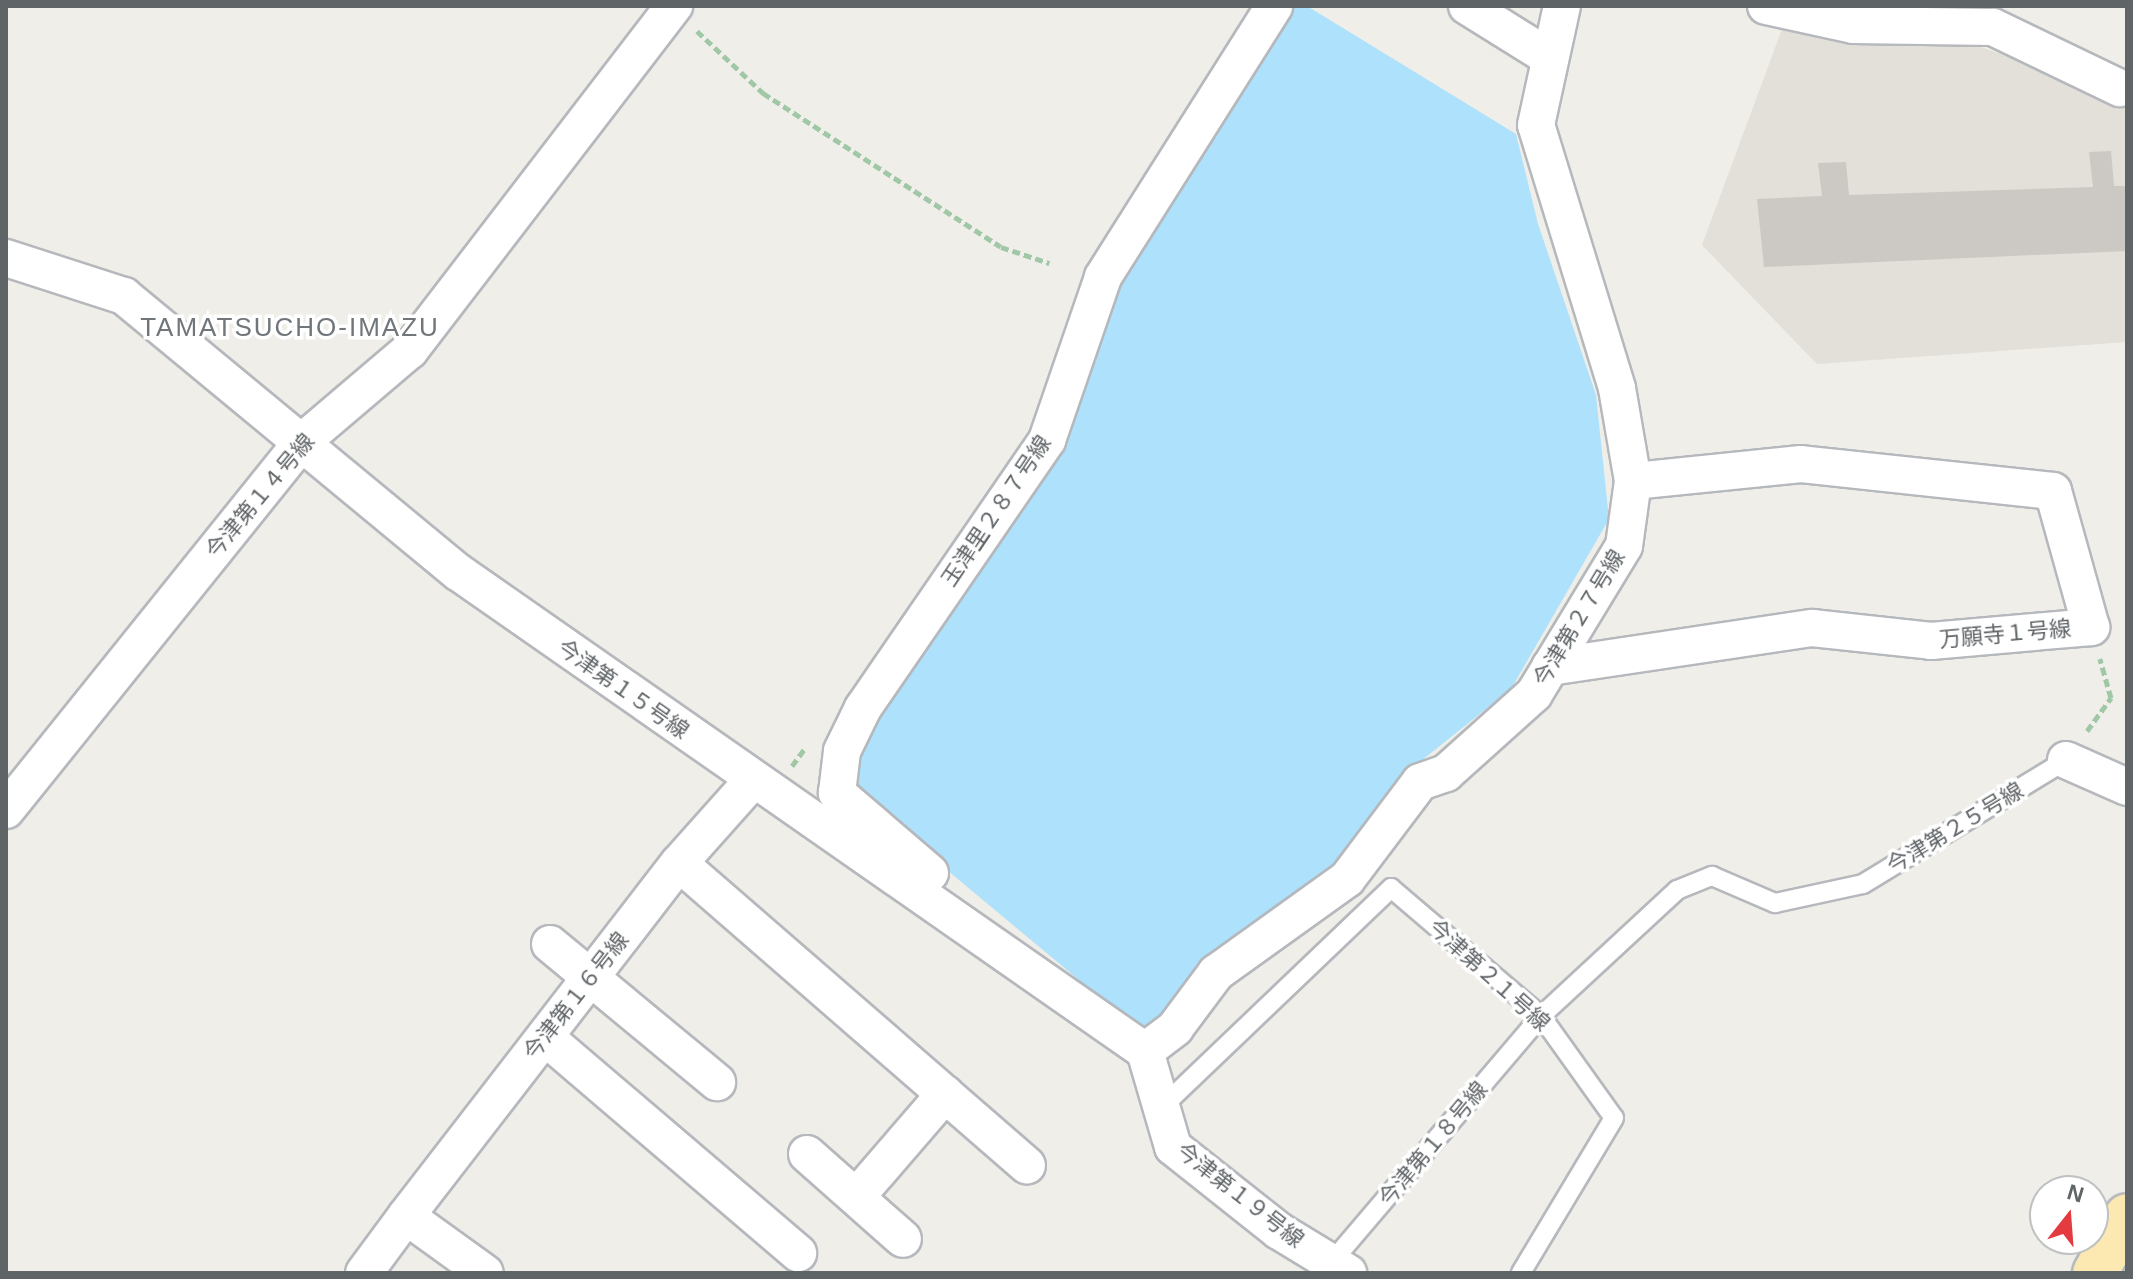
<!DOCTYPE html>
<html>
<head>
<meta charset="utf-8">
<style>
  body { margin:0 }
  #map { position:relative; width:2133px; height:1279px; overflow:hidden; background:#f0eee8; font-family:Arial,"Noto Sans JP",sans-serif }
  div>[style] { position:absolute }
  .education>* { inset:0; background:#e3dfd9 }
  .water>* { inset:0; background:#ade1fc }
  .building>* { inset:0; background:#ccc9c4 }
  .path>* { height:5px; margin-top:-2.5px; transform-origin:0; background:repeating-linear-gradient(90deg,#a0c8a7 0 8px,transparent 0 12px) }
  .roads { filter:drop-shadow(2px 0 #b5b8bc) drop-shadow(-2px 0 #b5b8bc) drop-shadow(0 2px #b5b8bc) drop-shadow(0 -2px #b5b8bc) }
  .lane>* { height:18px; margin:-9px; padding:0 9px; transform-origin:9px; border-radius:9px; background:#fff }
  .street>* { height:36px; margin:-18px; padding:0 18px; transform-origin:18px; border-radius:18px; background:#fff }
  .primary>* { height:44px; margin:-22px; padding:0 22px; transform-origin:22px; border-radius:22px; background:#fce9b1 }
  span { translate:-50% -50%; white-space:nowrap; text-align:center; line-height:1.15; -webkit-text-stroke:7px #fff; paint-order:stroke }
  .street-label { font-size:22px; color:#5f6467 }
  .quarter-label { font-size:26px; color:#707679; letter-spacing:2px }
  .frame { position:absolute; inset:0; border:8px solid #5f6467; pointer-events:none }
  .north { position:absolute; left:2029px; top:1175px; width:80px; height:80px; box-sizing:border-box; background:#fff; border:2px solid #bfc1c2; border-radius:50%; rotate:17deg; font-size:22px; font-weight:700; line-height:32px; text-align:center; color:#5f6467 }
  .north::after { content:''; display:block; margin:auto; width:28px; height:36px; background:#e33b3f; clip-path:polygon(50% 0,100% 100%,50% 72%,0 100%) }
</style>
</head>
<body>
<div id="map">
  <div class="education">
    <div style="clip-path:polygon(1785px 21px,1967px 42px,2062px 76px,2118px 110px,2127px 99px,2127px 342px,1817px 364px,1702px 245px)"></div>
  </div>
  <div class="water">
    <div style="clip-path:polygon(1290px 6px,1307px 6px,1516px 134px,1538px 224px,1596px 395px,1609px 519px,1511px 689px,1416px 765px,1333px 882px,1169px 1021px,1140px 1031px,869px 805px,854px 786px,855px 749px,1108px 313px,1134px 254px)"></div>
  </div>
  <div class="building">
    <div style="clip-path:polygon(2111px 151px,2114px 186px,2127px 186px,2127px 251px,1764px 267px,1757px 199px,1822px 196px,1818px 163px,1846px 162px,1849px 195px,2093px 187px,2089px 152px)"></div>
  </div>
  <div class="path">
    <div style="left:697px;top:31px;width:91px;rotate:43.2deg"></div>
    <div style="left:763px;top:93px;width:283px;rotate:32.9deg"></div>
    <div style="left:1001px;top:247px;width:51px;rotate:18.4deg"></div>
    <div style="left:2087px;top:731px;width:41px;rotate:-54deg"></div>
    <div style="left:2111px;top:698px;width:41px;rotate:-105.8deg"></div>
    <div style="left:792px;top:766px;width:22px;rotate:-54deg"></div>
  </div>
  <div class="roads">
    <div class="lane">
      <div style="left:1162px;top:1107px;width:317px;rotate:-43.7deg"></div>
      <div style="left:1391px;top:888px;width:197px;rotate:40.5deg"></div>
      <div style="left:1541px;top:1016px;width:125px;rotate:54.4deg"></div>
      <div style="left:1614px;top:1118px;width:181px;rotate:121deg"></div>
      <div style="left:1330px;top:1264px;width:326px;rotate:-49.6deg"></div>
      <div style="left:1541px;top:1016px;width:185px;rotate:-42.8deg"></div>
      <div style="left:1677px;top:890px;width:38px;rotate:-22deg"></div>
      <div style="left:1712px;top:876px;width:69px;rotate:23.2deg"></div>
      <div style="left:1775px;top:903px;width:90px;rotate:-12.2deg"></div>
      <div style="left:1863px;top:884px;width:238px;rotate:-31.4deg"></div>
    </div>
    <div class="street">
      <div style="left:1467px;top:6px;width:94px;rotate:32deg"></div>
      <div style="left:1766px;top:6px;width:89px;rotate:12.3deg"></div>
      <div style="left:1853px;top:25px;width:140px;rotate:0.8deg"></div>
      <div style="left:1993px;top:27px;width:141px;rotate:25.7deg"></div>
      <div style="left:6px;top:258px;width:124px;rotate:17.9deg"></div>
      <div style="left:124px;top:296px;width:433px;rotate:39.6deg"></div>
      <div style="left:458px;top:572px;width:838px;rotate:34.89deg"></div>
      <div style="left:1550px;top:667px;width:265px;rotate:-8.5deg"></div>
      <div style="left:1812px;top:628px;width:120px;rotate:6.2deg"></div>
      <div style="left:1931px;top:641px;width:161px;rotate:-5deg"></div>
      <div style="left:2091px;top:627px;width:141px;rotate:-105.6deg"></div>
      <div style="left:2053px;top:491px;width:253px;rotate:-173.9deg"></div>
      <div style="left:1801px;top:464px;width:169px;rotate:174.2deg"></div>
      <div style="left:2066px;top:760px;width:67px;rotate:23.9deg"></div>
      <div style="left:6px;top:810px;width:474px;rotate:-51.2deg"></div>
      <div style="left:303px;top:441px;width:140px;rotate:-40.4deg"></div>
      <div style="left:410px;top:350px;width:434px;rotate:-52.5deg"></div>
      <div style="left:679px;top:863px;width:461px;rotate:41deg"></div>
      <div style="left:930px;top:873px;width:123px;rotate:-139.3deg"></div>
      <div style="left:837px;top:793px;width:42px;rotate:-83.2deg"></div>
      <div style="left:842px;top:751px;width:48px;rotate:-64deg"></div>
      <div style="left:863px;top:708px;width:325px;rotate:-55.5deg"></div>
      <div style="left:1047px;top:440px;width:172px;rotate:-71deg"></div>
      <div style="left:1103px;top:277px;width:320px;rotate:-57.7deg"></div>
      <div style="left:550px;top:944px;width:217px;rotate:39.6deg"></div>
      <div style="left:545px;top:1037px;width:333px;rotate:40.5deg"></div>
      <div style="left:1145px;top:1051px;width:38px;rotate:-37deg"></div>
      <div style="left:1175px;top:1028px;width:69px;rotate:-53.3deg"></div>
      <div style="left:1216px;top:973px;width:161px;rotate:-35.7deg"></div>
      <div style="left:1347px;top:879px;width:121px;rotate:-53deg"></div>
      <div style="left:1420px;top:782px;width:28px;rotate:-19deg"></div>
      <div style="left:1446px;top:773px;width:118px;rotate:-41.9deg"></div>
      <div style="left:1534px;top:694px;width:173px;rotate:-58.7deg"></div>
      <div style="left:1624px;top:546px;width:66px;rotate:-82.1deg"></div>
      <div style="left:1633px;top:481px;width:94px;rotate:-99.8deg"></div>
      <div style="left:1617px;top:388px;width:275px;rotate:-107.1deg"></div>
      <div style="left:1536px;top:125px;width:122px;rotate:-77.7deg"></div>
      <div style="left:1145px;top:1051px;width:100px;rotate:73.7deg"></div>
      <div style="left:1173px;top:1147px;width:135px;rotate:38.4deg"></div>
      <div style="left:1279px;top:1231px;width:81px;rotate:31.3deg"></div>
      <div style="left:807px;top:1154px;width:128px;rotate:41.5deg"></div>
      <div style="left:857px;top:1196px;width:135px;rotate:-49.2deg"></div>
      <div style="left:406px;top:1216px;width:446px;rotate:-52.3deg"></div>
      <div style="left:679px;top:863px;width:110px;rotate:-48.3deg"></div>
      <div style="left:364px;top:1273px;width:71px;rotate:-53.6deg"></div>
      <div style="left:406px;top:1216px;width:97px;rotate:35.8deg"></div>
    </div>
    <div class="primary">
      <div style="left:2095px;top:1273px;width:65px;rotate:-60.7deg"></div>
    </div>
  </div>
  <div class="street-label">
    <span style="left:260px;top:496px;rotate:-50deg">今津第１４号線</span>
    <span style="left:996px;top:511px;rotate:-56deg">玉津里２８７号線</span>
    <span style="left:1579px;top:618px;rotate:-59deg">今津第２７号線</span>
    <span style="left:2005px;top:634px;rotate:-5deg">万願寺１号線</span>
    <span style="left:623px;top:689px;rotate:35deg">今津第１５号線</span>
    <span style="left:1955px;top:828px;rotate:-31deg">今津第２５号線</span>
    <span style="left:1489px;top:975px;rotate:42deg">今津第２１号線</span>
    <span style="left:576px;top:996px;rotate:-52deg">今津第１６号線</span>
    <span style="left:1433px;top:1144px;rotate:-50deg">今津第１８号線</span>
    <span style="left:1240px;top:1195px;rotate:38deg">今津第１９号線</span>
  </div>
  <div class="quarter-label">
    <span style="left:290px;top:328px">TAMATSUCHO-IMAZU</span>
  </div>
  <div class="frame"></div>
  <div class="north">N</div>
</div>
</body>
</html>
